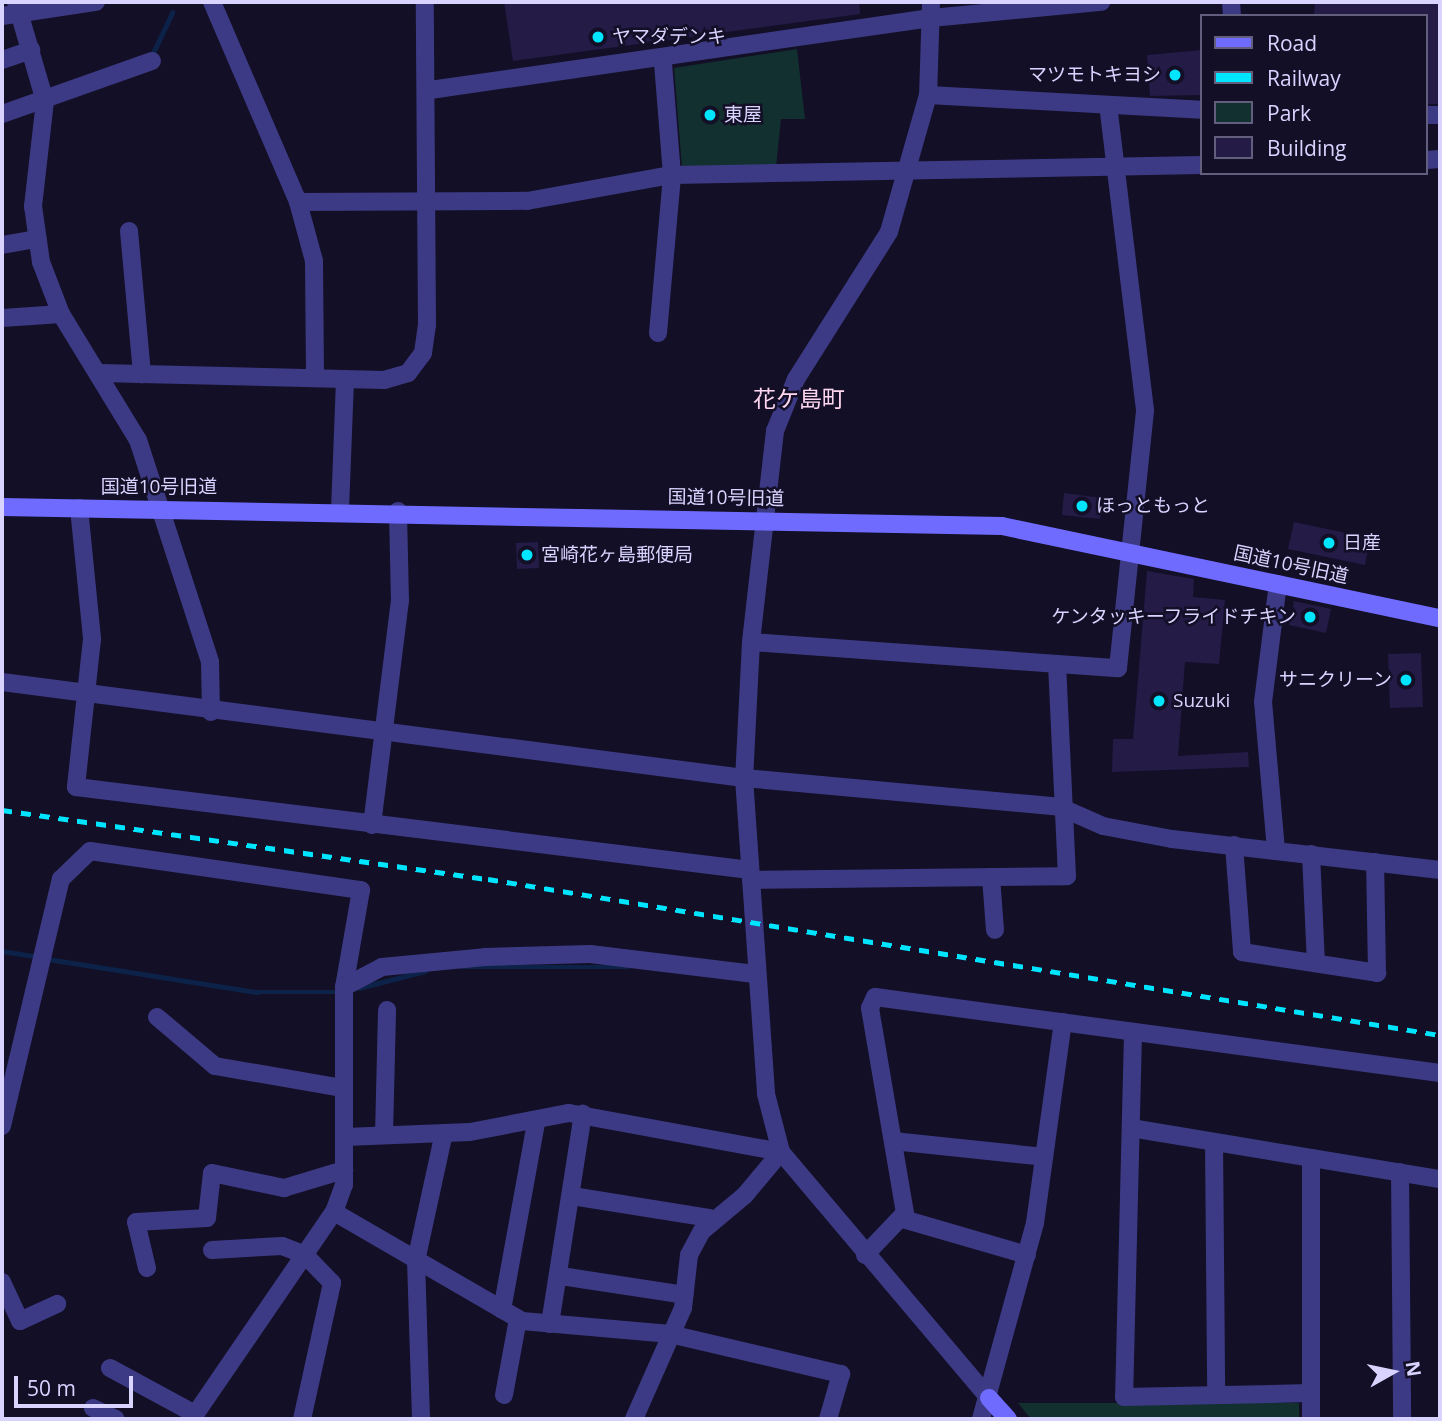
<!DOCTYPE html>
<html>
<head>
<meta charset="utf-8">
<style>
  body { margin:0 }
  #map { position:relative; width:1442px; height:1421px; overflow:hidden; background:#130f26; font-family:"Open Sans","Noto Sans JP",sans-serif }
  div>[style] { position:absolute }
  .green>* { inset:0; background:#12302f }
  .stream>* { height:4.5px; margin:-2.25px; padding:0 2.25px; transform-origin:2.25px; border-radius:2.25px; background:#0c2248 }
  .building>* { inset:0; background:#241b47 }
  .street>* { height:18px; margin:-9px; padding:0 9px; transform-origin:9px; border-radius:9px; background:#3d3a85 }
  .secondary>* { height:18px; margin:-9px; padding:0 9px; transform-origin:9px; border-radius:9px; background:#6f6bff }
  .rail>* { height:4.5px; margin-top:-2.25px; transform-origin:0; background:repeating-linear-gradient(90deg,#00e5ff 0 10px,transparent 0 19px) }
  .dots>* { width:19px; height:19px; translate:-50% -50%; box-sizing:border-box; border:4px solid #130f26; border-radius:50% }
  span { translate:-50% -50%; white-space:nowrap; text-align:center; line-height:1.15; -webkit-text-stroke:5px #130f26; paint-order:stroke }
  .poi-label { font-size:19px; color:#d9d4ff }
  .left { translate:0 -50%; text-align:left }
  .right { translate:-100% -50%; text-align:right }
  .street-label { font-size:19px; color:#d9d4ff }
  .quarter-label { font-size:23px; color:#ffd6f0 }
  .frame { position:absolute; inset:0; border:4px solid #d9d4ff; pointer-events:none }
  .legend { position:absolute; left:1200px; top:14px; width:228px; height:161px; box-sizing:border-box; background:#130f26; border:2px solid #625e7d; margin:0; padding:9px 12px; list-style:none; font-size:21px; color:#d9d4ff }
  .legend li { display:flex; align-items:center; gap:14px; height:35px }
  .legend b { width:35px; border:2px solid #625e7d }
  .north { position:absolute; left:1358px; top:1337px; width:70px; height:70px; -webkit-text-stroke:5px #130f26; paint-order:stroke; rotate:81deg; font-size:19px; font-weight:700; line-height:28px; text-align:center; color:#d9d4ff }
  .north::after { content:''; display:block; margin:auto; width:24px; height:32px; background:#d9d4ff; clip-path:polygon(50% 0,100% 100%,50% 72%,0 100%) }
  .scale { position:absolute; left:14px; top:1376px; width:119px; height:32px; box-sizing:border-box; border:4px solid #d9d4ff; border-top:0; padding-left:9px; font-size:21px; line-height:24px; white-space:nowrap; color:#d9d4ff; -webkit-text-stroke:5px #130f26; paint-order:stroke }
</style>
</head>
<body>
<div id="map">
  <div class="green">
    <div style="clip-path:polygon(797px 49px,805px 119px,781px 119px,776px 167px,682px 168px,674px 68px)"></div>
    <div style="clip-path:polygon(1018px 1403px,1299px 1403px,1299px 1419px,1031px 1419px)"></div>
  </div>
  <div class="stream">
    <div style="left:152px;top:55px;width:47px;rotate:-64.5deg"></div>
    <div style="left:2px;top:951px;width:37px;rotate:9deg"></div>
    <div style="left:48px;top:959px;width:212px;rotate:9deg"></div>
    <div style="left:257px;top:992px;width:84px"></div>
    <div style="left:462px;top:967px;width:167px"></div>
    <div style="left:359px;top:988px;width:68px;rotate:-14.4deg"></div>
  </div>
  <div class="building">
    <div style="clip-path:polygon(504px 2px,859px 2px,860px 14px,513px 61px)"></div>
    <div style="clip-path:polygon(1315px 2px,1440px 2px,1440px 104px,1426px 104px,1426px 16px,1314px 16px)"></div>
    <div style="clip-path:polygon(1202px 50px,1202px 95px,1150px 96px,1147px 55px)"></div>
    <div style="clip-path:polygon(1064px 493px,1102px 498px,1100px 519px,1062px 515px)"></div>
    <div style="clip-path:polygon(1294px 522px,1370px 538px,1365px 565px,1288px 549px)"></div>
    <div style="clip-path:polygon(538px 542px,539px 568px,517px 569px,516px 543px)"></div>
    <div style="clip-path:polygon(1147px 571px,1194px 579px,1193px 597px,1225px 600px,1219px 664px,1185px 662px,1178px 756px,1248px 752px,1249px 767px,1112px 772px,1113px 739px,1133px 739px)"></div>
    <div style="clip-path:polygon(1294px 601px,1331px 609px,1326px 633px,1289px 625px)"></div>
    <div style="clip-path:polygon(1421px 653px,1423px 707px,1390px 708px,1388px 654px)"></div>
  </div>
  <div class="street">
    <div style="left:16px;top:2px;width:103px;rotate:73.7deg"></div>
    <div style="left:45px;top:101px;width:106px;rotate:96.5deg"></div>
    <div style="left:33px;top:206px;width:57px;rotate:81.9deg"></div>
    <div style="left:41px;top:262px;width:56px;rotate:69deg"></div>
    <div style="left:61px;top:314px;width:148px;rotate:58.6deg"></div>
    <div style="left:138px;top:440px;width:233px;rotate:72deg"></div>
    <div style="left:210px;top:662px;width:50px;rotate:88.9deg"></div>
    <div style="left:212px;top:2px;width:218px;rotate:66.7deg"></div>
    <div style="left:298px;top:202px;width:61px;rotate:74.8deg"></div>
    <div style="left:314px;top:261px;width:117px;rotate:89.5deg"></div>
    <div style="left:931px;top:2px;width:93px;rotate:91.8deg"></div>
    <div style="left:928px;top:95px;width:142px;rotate:105.9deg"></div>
    <div style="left:889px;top:232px;width:174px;rotate:122.3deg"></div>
    <div style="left:796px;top:379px;width:56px;rotate:112deg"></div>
    <div style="left:775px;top:431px;width:212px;rotate:96.5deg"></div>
    <div style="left:751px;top:642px;width:136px;rotate:92.9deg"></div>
    <div style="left:744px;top:778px;width:317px;rotate:86deg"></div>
    <div style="left:766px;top:1094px;width:60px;rotate:75.5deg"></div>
    <div style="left:781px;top:1152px;width:322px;rotate:49.8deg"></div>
    <div style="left:1231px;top:2px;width:14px;rotate:86deg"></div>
    <div style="left:2px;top:16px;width:95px;rotate:-8.5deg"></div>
    <div style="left:2px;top:60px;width:31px;rotate:-19deg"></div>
    <div style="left:430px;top:90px;width:506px;rotate:-8.18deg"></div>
    <div style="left:931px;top:18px;width:171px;rotate:-5.4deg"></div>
    <div style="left:928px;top:95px;width:274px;rotate:3.1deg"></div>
    <div style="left:2px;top:114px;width:159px;rotate:-19.5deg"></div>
    <div style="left:1426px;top:115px;width:14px"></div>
    <div style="left:1426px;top:160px;width:14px;rotate:-4deg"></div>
    <div style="left:298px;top:202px;width:229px;rotate:-0.3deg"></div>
    <div style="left:527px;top:201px;width:147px;rotate:-10.2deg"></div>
    <div style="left:672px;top:175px;width:530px;rotate:-1.08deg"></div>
    <div style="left:129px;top:231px;width:144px;rotate:84.8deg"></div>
    <div style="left:2px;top:245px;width:36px;rotate:-10deg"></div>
    <div style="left:2px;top:318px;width:59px;rotate:-3.9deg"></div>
    <div style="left:658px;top:333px;width:159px;rotate:-84.9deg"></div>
    <div style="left:672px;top:175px;width:113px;rotate:-94.6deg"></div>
    <div style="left:100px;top:373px;width:284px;rotate:1.4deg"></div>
    <div style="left:384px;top:380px;width:25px;rotate:-16deg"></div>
    <div style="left:408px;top:373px;width:25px;rotate:-53deg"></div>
    <div style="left:423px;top:353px;width:28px;rotate:-82deg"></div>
    <div style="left:427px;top:325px;width:323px;rotate:-90.4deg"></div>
    <div style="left:79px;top:508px;width:132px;rotate:84.3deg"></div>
    <div style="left:92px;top:639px;width:149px;rotate:96.2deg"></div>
    <div style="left:76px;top:787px;width:679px;rotate:7.02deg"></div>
    <div style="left:340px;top:510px;width:131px;rotate:-87.8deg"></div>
    <div style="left:751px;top:642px;width:368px;rotate:4.1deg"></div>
    <div style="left:1118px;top:668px;width:259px;rotate:-84deg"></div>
    <div style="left:1145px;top:410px;width:307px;rotate:-96.9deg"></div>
    <div style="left:2px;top:682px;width:748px;rotate:7.37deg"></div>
    <div style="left:744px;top:778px;width:317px;rotate:5.2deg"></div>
    <div style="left:1060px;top:807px;width:47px;rotate:23.8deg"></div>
    <div style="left:1103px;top:826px;width:70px;rotate:10.7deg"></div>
    <div style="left:1172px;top:839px;width:270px;rotate:6.6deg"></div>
    <div style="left:372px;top:825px;width:226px;rotate:-82.9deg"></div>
    <div style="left:400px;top:601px;width:90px;rotate:-91.3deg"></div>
    <div style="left:1234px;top:845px;width:107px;rotate:85.7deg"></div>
    <div style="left:1242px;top:952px;width:137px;rotate:8.8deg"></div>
    <div style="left:1377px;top:973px;width:111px;rotate:-91deg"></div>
    <div style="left:1276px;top:850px;width:149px;rotate:-95deg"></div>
    <div style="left:1263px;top:702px;width:119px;rotate:-82.8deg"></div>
    <div style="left:1311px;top:854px;width:109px;rotate:87.4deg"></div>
    <div style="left:991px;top:877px;width:53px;rotate:85.7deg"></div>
    <div style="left:751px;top:880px;width:316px;rotate:-0.7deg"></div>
    <div style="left:1067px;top:876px;width:211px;rotate:-92.7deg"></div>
    <div style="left:157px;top:1017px;width:76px;rotate:40.2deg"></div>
    <div style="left:215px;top:1066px;width:130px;rotate:9.8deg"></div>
    <div style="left:1133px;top:1033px;width:364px;rotate:91.4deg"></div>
    <div style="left:1124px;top:1397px;width:187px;rotate:-1.2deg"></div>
    <div style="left:2px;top:1126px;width:254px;rotate:-76.6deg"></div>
    <div style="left:61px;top:879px;width:40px;rotate:-44deg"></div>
    <div style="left:90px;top:851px;width:274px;rotate:8.2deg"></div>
    <div style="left:361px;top:890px;width:98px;rotate:99.9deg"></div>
    <div style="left:1131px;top:1128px;width:313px;rotate:9.4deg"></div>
    <div style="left:384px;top:1135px;width:125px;rotate:-88.6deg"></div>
    <div style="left:345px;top:1137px;width:125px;rotate:-2.3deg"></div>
    <div style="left:470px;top:1132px;width:101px;rotate:-10.9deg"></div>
    <div style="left:569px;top:1113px;width:216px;rotate:10.4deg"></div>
    <div style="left:893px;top:1141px;width:152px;rotate:6deg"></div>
    <div style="left:1214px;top:1142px;width:253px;rotate:89.5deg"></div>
    <div style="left:1400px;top:1172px;width:247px;rotate:89.5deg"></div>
    <div style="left:572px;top:1196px;width:140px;rotate:9.1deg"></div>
    <div style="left:334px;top:1212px;width:217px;rotate:30.1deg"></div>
    <div style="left:522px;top:1321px;width:149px;rotate:5deg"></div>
    <div style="left:670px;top:1334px;width:176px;rotate:13.2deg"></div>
    <div style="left:841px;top:1374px;width:47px;rotate:106.1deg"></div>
    <div style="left:903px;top:1219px;width:129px;rotate:16.2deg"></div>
    <div style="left:212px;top:1250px;width:70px;rotate:-3.3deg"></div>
    <div style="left:282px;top:1246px;width:25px;rotate:21deg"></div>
    <div style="left:305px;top:1255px;width:39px;rotate:46deg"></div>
    <div style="left:332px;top:1283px;width:139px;rotate:102.4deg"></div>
    <div style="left:865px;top:1255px;width:58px;rotate:-46.4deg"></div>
    <div style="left:905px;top:1213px;width:208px;rotate:-99.7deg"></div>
    <div style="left:870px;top:1008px;width:12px;rotate:-66deg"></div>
    <div style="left:875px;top:997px;width:570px;rotate:7.66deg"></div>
    <div style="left:147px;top:1268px;width:47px;rotate:-103.4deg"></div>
    <div style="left:136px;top:1222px;width:71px;rotate:-3.2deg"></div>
    <div style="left:207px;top:1218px;width:45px;rotate:-83.7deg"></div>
    <div style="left:212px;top:1173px;width:74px;rotate:11.8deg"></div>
    <div style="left:284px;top:1188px;width:63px;rotate:-16.7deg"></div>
    <div style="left:561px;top:1276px;width:125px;rotate:8.7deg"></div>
    <div style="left:2px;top:1282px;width:43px;rotate:65.2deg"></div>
    <div style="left:20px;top:1321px;width:41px;rotate:-24.7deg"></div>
    <div style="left:502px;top:1310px;width:191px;rotate:-79.7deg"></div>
    <div style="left:550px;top:1324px;width:213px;rotate:-81.1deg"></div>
    <div style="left:110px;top:1368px;width:97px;rotate:28.4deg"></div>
    <div style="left:504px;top:1395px;width:77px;rotate:-79.6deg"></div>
    <div style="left:93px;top:1408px;width:25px;rotate:26deg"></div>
    <div style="left:192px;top:1419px;width:251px;rotate:-55.6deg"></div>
    <div style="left:334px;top:1212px;width:29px;rotate:-70deg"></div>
    <div style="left:344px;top:1185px;width:198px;rotate:-90deg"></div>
    <div style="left:344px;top:987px;width:43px;rotate:-27.8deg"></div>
    <div style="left:382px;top:967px;width:103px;rotate:-5.5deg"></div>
    <div style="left:485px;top:957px;width:105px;rotate:-1.6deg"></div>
    <div style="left:590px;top:954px;width:166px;rotate:6.9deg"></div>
    <div style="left:421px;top:1419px;width:158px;rotate:-91.8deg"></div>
    <div style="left:416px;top:1261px;width:131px;rotate:-77.7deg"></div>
    <div style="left:634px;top:1419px;width:121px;rotate:-66.2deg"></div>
    <div style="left:683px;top:1308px;width:53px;rotate:-83.5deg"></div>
    <div style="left:689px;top:1255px;width:27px;rotate:-62deg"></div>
    <div style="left:702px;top:1231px;width:56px;rotate:-39.9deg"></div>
    <div style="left:745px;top:1195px;width:56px;rotate:-50.1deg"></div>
    <div style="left:981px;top:1419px;width:203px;rotate:-74.6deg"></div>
    <div style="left:1035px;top:1223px;width:203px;rotate:-82.1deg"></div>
    <div style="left:1311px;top:1419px;width:261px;rotate:-90deg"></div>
  </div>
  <div class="secondary">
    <div style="left:2px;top:507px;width:1000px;rotate:1.09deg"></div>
    <div style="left:1002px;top:526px;width:448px;rotate:11.9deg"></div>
    <div style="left:989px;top:1398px;width:28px;rotate:48deg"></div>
  </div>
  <div class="rail">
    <div style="left:2px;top:810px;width:491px;rotate:8.1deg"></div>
    <div style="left:488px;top:879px;width:965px;rotate:9.31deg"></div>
  </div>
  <div class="dots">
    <div style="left:598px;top:37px;background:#00e5ff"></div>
    <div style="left:1175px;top:75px;background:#00e5ff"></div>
    <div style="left:710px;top:115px;background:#00e5ff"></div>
    <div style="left:1082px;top:506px;background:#00e5ff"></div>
    <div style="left:1329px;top:543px;background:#00e5ff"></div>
    <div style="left:527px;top:555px;background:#00e5ff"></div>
    <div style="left:1310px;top:617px;background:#00e5ff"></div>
    <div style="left:1406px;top:680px;background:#00e5ff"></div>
    <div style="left:1159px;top:701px;background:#00e5ff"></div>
  </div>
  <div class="poi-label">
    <span class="left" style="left:612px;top:37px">ヤマダデンキ</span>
    <span class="right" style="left:1161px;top:75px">マツモトキヨシ</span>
    <span class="left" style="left:724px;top:115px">東屋</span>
    <span class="left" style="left:1096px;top:506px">ほっともっと</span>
    <span class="left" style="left:1343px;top:543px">日産</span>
    <span class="left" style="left:541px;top:555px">宮崎花ヶ島郵便局</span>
    <span class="right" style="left:1296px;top:617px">ケンタッキーフライドチキン</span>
    <span class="right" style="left:1392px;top:680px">サニクリーン</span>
    <span class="left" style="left:1173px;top:701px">Suzuki</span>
  </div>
  <div class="street-label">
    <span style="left:159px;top:487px">国道10号旧道</span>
    <span style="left:726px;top:498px;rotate:1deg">国道10号旧道</span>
    <span style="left:1291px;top:565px;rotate:12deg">国道10号旧道</span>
  </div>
  <div class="quarter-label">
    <span style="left:799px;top:398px">花ケ島町</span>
  </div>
  <div class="frame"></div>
  <ul class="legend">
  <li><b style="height:9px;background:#6f6bff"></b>Road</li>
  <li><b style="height:9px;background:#00e5ff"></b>Railway</li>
  <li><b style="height:19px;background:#12302f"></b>Park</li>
  <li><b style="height:19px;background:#241b47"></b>Building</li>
  </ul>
  <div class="north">N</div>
  <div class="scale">50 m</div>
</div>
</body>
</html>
